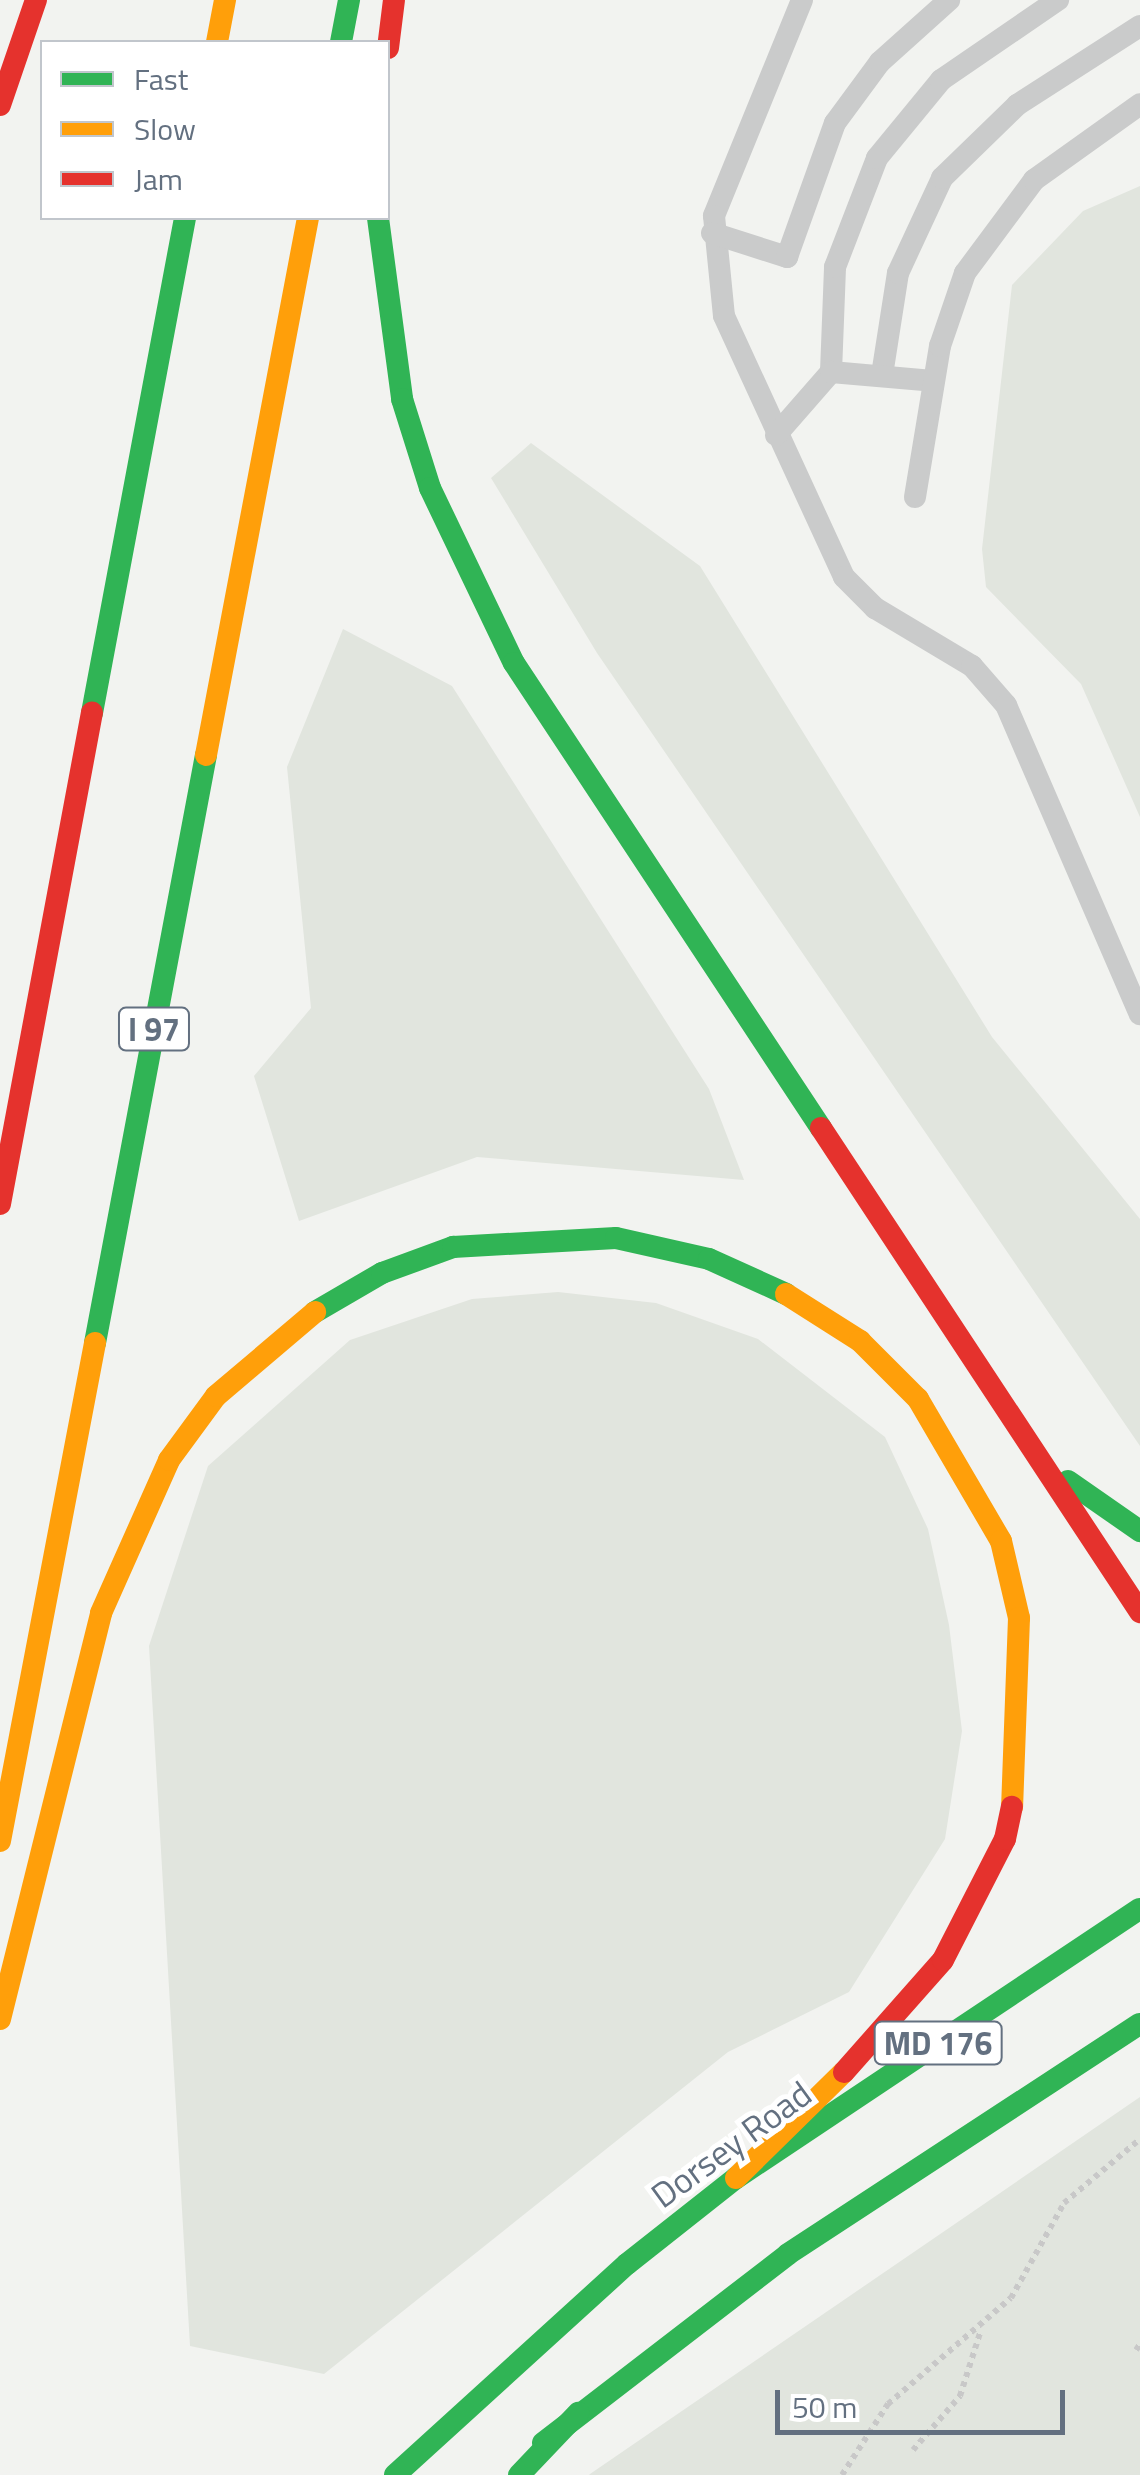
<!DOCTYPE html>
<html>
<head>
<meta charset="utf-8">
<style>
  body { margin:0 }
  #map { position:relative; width:1140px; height:2475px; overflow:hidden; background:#f2f3f0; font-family:"Titillium Web",sans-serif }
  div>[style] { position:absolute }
  .green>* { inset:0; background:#e1e5de }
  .path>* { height:6px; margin-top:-3px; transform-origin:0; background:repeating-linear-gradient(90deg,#c8c8c8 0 5px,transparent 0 10px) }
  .lane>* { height:22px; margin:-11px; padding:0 11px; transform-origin:11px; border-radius:11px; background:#cacbcb }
  .fast>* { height:22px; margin:-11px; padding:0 11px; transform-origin:11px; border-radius:11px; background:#30b455 }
  .slow>* { height:22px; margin:-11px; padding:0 11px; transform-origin:11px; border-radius:11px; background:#ff9f0a }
  .jam>* { height:22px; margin:-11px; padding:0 11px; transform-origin:11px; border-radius:11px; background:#e5322d }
  span { translate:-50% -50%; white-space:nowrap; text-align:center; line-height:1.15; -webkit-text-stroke:10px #fff; paint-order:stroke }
  .shield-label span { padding:2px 8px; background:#fff; border:2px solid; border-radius:8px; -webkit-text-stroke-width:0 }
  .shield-label { font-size:32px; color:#637080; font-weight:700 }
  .street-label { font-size:35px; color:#637080 }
  .legend { position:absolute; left:40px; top:40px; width:350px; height:180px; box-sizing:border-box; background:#fff; border:2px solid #c1c6cc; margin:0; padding:12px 18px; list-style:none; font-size:30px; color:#637080 }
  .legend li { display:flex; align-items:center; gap:20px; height:50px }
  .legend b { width:50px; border:2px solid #c1c6cc }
  .scale { position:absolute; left:775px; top:2390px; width:290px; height:45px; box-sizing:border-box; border:5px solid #637080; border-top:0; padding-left:12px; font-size:30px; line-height:35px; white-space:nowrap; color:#637080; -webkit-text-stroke:8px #fff; paint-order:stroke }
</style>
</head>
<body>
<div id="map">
  <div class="green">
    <div style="clip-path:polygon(1140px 186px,1140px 817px,1081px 684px,986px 587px,982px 549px,1012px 285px,1083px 211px)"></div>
    <div style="clip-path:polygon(531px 443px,700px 566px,992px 1037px,1140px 1219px,1140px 1446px,597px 653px,491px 478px)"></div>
    <div style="clip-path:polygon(343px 629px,452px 686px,709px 1089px,744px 1180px,477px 1157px,299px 1221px,254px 1076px,311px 1008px,287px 767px)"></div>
    <div style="clip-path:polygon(558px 1292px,656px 1303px,758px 1339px,885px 1437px,928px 1529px,949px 1625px,962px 1731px,945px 1839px,849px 1992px,728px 2052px,324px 2374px,190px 2346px,149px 1646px,208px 1466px,350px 1340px,472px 1299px)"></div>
    <div style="clip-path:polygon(1140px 2097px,1140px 2475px,589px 2475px,590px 2474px)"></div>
  </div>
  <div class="path">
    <div style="left:1136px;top:2350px;width:7px;rotate:-56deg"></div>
    <div style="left:913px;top:2450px;width:72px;rotate:-49deg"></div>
    <div style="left:960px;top:2396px;width:66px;rotate:-72.4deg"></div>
    <div style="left:842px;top:2475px;width:85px;rotate:-57.1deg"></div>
    <div style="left:888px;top:2404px;width:162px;rotate:-40.8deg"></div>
    <div style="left:1011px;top:2298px;width:109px;rotate:-60.8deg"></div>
    <div style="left:1064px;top:2203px;width:99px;rotate:-40.1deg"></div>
  </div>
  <div class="lane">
    <div style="left:802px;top:0;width:233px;rotate:112.2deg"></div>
    <div style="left:714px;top:216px;width:100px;rotate:84.3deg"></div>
    <div style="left:724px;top:316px;width:287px;rotate:65.3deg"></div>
    <div style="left:844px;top:577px;width:44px;rotate:45deg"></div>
    <div style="left:875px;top:608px;width:113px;rotate:30.9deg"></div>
    <div style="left:972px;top:666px;width:52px;rotate:48.9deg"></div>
    <div style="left:1006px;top:705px;width:337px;rotate:66.6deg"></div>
    <div style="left:712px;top:233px;width:79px;rotate:17.7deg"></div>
    <div style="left:787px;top:257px;width:142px;rotate:-70.3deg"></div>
    <div style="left:835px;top:123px;width:76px;rotate:-53.6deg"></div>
    <div style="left:880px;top:62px;width:93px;rotate:-41.9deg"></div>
    <div style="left:831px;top:372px;width:105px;rotate:-87.8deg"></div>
    <div style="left:835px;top:267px;width:117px;rotate:-68.9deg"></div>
    <div style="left:877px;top:158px;width:101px;rotate:-50.6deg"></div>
    <div style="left:941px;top:80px;width:142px;rotate:-34.4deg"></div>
    <div style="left:882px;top:375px;width:103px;rotate:-81.1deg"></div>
    <div style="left:898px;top:273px;width:105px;rotate:-65.1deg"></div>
    <div style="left:942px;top:178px;width:105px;rotate:-44.2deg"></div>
    <div style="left:1017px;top:105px;width:146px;rotate:-32.7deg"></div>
    <div style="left:776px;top:435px;width:84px;rotate:-48.9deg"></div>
    <div style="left:831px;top:372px;width:102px;rotate:5deg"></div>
    <div style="left:915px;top:497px;width:153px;rotate:-80.6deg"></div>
    <div style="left:940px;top:346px;width:77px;rotate:-71.1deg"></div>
    <div style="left:965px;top:273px;width:116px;rotate:-53.4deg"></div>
    <div style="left:1034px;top:180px;width:130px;rotate:-35.6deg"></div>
  </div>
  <div class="fast">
    <div style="left:341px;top:42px;width:43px;rotate:-79.2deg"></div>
    <div style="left:378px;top:218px;width:183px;rotate:82.4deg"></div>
    <div style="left:402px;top:399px;width:93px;rotate:72.5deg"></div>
    <div style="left:430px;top:488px;width:194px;rotate:64.4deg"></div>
    <div style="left:514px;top:663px;width:557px;rotate:56.57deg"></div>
    <div style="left:92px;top:713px;width:504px;rotate:-79.36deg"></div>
    <div style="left:315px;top:1312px;width:78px;rotate:-30.2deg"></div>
    <div style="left:382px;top:1273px;width:76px;rotate:-20.1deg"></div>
    <div style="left:453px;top:1247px;width:163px;rotate:-3.2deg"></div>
    <div style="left:616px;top:1238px;width:95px;rotate:12.7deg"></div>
    <div style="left:709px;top:1259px;width:85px;rotate:24.4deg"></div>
    <div style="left:95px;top:1343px;width:598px;rotate:-79.31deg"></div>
    <div style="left:1068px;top:1481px;width:88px;rotate:34.8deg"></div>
    <div style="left:543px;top:2443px;width:309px;rotate:-37.6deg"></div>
    <div style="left:788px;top:2254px;width:420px;rotate:-33.2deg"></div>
    <div style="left:395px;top:2475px;width:314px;rotate:-42.3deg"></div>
    <div style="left:627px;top:2264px;width:139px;rotate:-38.3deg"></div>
    <div style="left:736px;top:2178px;width:485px;rotate:-33.7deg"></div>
    <div style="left:519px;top:2475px;width:86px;rotate:-46.4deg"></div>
  </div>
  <div class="slow">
    <div style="left:217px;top:42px;width:43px;rotate:-79.2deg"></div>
    <div style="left:206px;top:755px;width:547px;rotate:-79.25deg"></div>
    <div style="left:786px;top:1294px;width:88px;rotate:32.4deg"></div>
    <div style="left:860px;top:1341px;width:82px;rotate:45deg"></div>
    <div style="left:918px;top:1399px;width:164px;rotate:59.7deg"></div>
    <div style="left:1001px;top:1541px;width:79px;rotate:76.8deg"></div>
    <div style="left:1019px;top:1618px;width:189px;rotate:92.1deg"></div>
    <div style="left:0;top:1841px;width:507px;rotate:-79.2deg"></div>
    <div style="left:0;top:2019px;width:418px;rotate:-76deg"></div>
    <div style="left:101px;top:1613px;width:167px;rotate:-66deg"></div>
    <div style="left:169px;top:1460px;width:79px;rotate:-53.7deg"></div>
    <div style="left:216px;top:1396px;width:130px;rotate:-40.3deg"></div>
    <div style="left:736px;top:2178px;width:151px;rotate:-44.5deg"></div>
  </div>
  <div class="jam">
    <div style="left:388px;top:48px;width:48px;rotate:-82.9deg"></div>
    <div style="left:0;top:105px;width:111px;rotate:-71.1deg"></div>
    <div style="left:821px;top:1128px;width:580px;rotate:56.61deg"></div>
    <div style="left:0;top:1204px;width:500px;rotate:-79.4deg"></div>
    <div style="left:844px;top:2072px;width:149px;rotate:-48.5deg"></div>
    <div style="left:943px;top:1960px;width:136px;rotate:-62.9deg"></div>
    <div style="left:1005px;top:1839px;width:33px;rotate:-78deg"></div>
  </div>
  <div class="shield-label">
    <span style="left:154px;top:1029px">I 97</span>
    <span style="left:938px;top:2043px">MD 176</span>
  </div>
  <div class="street-label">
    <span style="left:731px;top:2144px;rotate:-36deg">Dorsey Road</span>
  </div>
  <ul class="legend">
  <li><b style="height:12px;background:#30b455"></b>Fast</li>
  <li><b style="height:12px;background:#ff9f0a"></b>Slow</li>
  <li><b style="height:12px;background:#e5322d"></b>Jam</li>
  </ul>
  <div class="scale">50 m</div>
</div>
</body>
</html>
